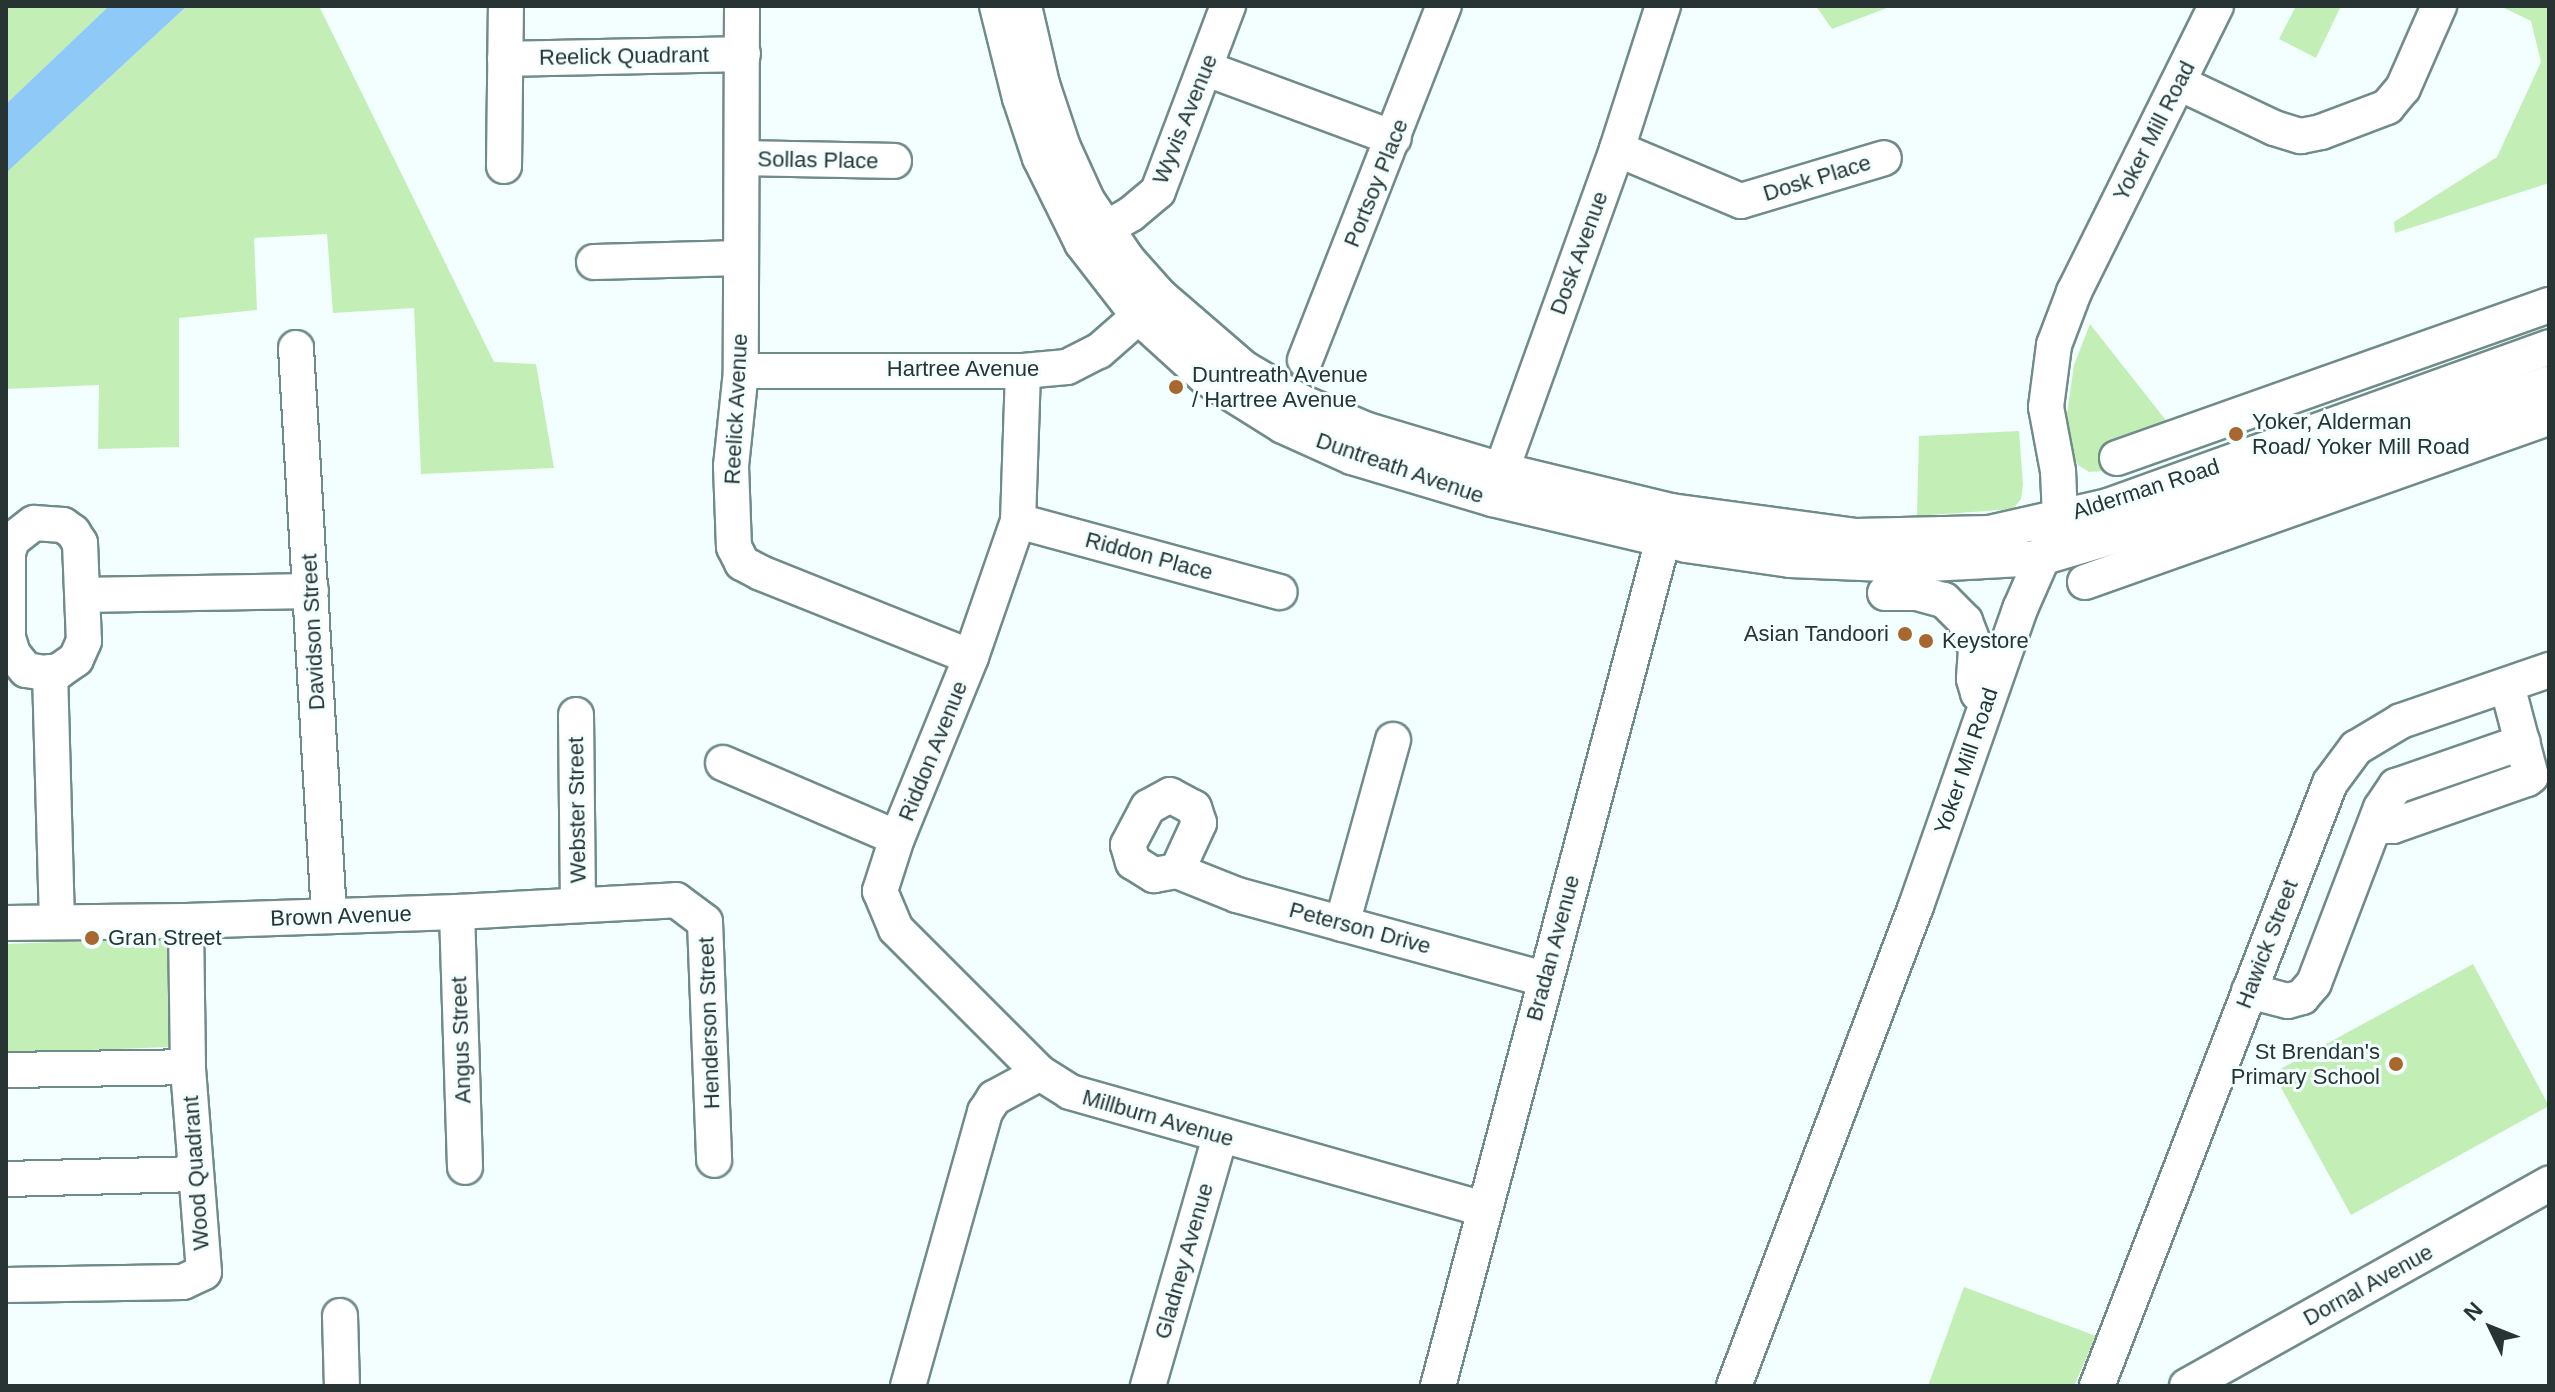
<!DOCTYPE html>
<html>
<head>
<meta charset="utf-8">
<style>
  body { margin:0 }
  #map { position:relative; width:2555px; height:1392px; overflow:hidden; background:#f2fffe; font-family:Arial,sans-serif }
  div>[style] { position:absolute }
  .green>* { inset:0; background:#c3efb6 }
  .water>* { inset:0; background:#8ec9f8 }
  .roads { filter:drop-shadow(2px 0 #708c8a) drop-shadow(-2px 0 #708c8a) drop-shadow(0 2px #708c8a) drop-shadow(0 -2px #708c8a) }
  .minor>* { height:34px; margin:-17px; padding:0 17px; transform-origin:17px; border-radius:17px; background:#fff }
  .dots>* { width:22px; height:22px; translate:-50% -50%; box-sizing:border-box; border:4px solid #f2fffe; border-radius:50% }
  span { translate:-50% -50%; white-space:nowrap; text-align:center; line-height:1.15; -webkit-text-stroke:6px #f2fffe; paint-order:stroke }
  .street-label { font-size:22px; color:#283433 }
  .poi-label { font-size:22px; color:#283433 }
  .left { translate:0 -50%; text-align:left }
  .right { translate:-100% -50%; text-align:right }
  .frame { position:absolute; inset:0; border:8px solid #283433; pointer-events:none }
  .north { position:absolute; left:2451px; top:1288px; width:80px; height:80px; -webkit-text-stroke:6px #f2fffe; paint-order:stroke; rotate:313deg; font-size:22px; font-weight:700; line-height:32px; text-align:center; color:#283433 }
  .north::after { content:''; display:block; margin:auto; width:28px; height:36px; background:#283433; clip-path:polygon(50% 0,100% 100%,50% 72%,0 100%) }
</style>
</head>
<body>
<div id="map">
  <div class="green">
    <div style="clip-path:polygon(6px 6px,109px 6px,6px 104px)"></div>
    <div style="clip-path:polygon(187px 6px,319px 6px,494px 362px,536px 364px,554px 468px,421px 474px,414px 308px,333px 313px,327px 234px,254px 238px,257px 310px,179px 318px,179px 447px,98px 449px,99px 385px,6px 389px,6px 173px)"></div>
    <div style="clip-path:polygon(1816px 6px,1892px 6px,1832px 29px)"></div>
    <div style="clip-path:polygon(2296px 6px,2341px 6px,2316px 58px,2279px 39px)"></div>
    <div style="clip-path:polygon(2500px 6px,2549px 6px,2549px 183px,2395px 233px,2394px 222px,2497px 157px,2541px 62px,2531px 21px)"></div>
    <div style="clip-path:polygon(2090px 324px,2172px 428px,2100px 457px,2103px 471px,2089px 472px,2078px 465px,2071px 452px,2067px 414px,2074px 365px)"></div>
    <div style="clip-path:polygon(2019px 431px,2023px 485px,2021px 499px,2013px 509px,1917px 516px,1919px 436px)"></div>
    <div style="clip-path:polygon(163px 938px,174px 943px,171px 1047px,6px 1053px,6px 944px)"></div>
    <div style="clip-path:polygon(2473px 964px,2549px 1106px,2351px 1215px,2273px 1073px)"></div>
    <div style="clip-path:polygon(1964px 1287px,2096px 1336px,2074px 1386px,1928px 1386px)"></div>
  </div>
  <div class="water">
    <div style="clip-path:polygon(109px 6px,187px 6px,6px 173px,6px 104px)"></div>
  </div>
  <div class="roads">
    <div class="minor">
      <div style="left:742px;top:6px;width:365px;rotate:90.2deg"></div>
      <div style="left:741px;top:371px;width:96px;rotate:96deg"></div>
      <div style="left:731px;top:466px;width:81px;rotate:87.9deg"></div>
      <div style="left:734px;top:547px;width:18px;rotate:63deg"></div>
      <div style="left:742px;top:563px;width:21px;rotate:28deg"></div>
      <div style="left:761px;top:573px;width:226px;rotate:21.8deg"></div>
      <div style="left:997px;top:6px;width:95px;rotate:76deg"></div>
      <div style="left:1020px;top:98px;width:63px;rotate:71.6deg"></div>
      <div style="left:1040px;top:158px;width:95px;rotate:63.7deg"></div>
      <div style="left:1082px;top:243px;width:95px;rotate:52.3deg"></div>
      <div style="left:1140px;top:318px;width:88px;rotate:42.2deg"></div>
      <div style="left:1205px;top:377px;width:92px;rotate:32.1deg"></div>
      <div style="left:1283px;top:426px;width:76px;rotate:24.2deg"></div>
      <div style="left:1352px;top:457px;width:146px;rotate:16.7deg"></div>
      <div style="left:1492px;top:499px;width:199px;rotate:13.3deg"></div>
      <div style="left:1686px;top:545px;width:105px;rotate:8.2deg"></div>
      <div style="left:1790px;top:560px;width:119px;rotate:2.4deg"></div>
      <div style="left:1909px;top:565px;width:132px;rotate:-3deg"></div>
      <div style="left:2041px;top:558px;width:80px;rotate:-16.6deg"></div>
      <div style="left:2118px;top:535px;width:457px;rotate:-19.4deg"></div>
      <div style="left:1024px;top:6px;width:80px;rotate:77deg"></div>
      <div style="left:1042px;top:84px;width:66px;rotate:71.6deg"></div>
      <div style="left:1063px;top:147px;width:58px;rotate:65.6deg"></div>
      <div style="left:1087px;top:200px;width:73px;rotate:55.7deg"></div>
      <div style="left:1128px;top:260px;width:48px;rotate:48.4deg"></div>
      <div style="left:1160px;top:296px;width:112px;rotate:40.7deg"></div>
      <div style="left:1245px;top:369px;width:65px;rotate:30.5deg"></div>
      <div style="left:1301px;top:402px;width:72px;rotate:23deg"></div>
      <div style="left:1367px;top:430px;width:140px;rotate:16.6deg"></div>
      <div style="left:1501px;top:470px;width:175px;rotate:13.6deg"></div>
      <div style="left:1671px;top:511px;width:187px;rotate:7.7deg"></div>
      <div style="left:1856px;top:536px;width:133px;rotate:-1.3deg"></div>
      <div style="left:1989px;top:533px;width:122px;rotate:-12.8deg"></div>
      <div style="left:2108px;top:506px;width:469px;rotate:-19.8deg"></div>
      <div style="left:505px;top:59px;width:238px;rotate:-1.2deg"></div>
      <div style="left:1207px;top:69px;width:199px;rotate:20.3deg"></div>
      <div style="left:2179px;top:83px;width:105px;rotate:25.3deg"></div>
      <div style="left:2274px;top:128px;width:28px;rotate:17deg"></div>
      <div style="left:2301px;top:136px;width:20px;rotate:-11deg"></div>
      <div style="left:2321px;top:132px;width:71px;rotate:-20.7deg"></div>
      <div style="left:2387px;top:107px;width:25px;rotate:-50deg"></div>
      <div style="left:2403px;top:88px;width:90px;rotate:-66.3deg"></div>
      <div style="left:1617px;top:149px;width:134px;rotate:22.8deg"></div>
      <div style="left:1741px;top:201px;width:149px;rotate:-16.7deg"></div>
      <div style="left:742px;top:158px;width:152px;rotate:1.1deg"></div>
      <div style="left:504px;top:166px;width:160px;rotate:-89.3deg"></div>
      <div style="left:1086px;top:240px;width:52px;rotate:-30deg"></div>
      <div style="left:1131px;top:214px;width:35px;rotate:-40deg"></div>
      <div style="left:1158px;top:191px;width:198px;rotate:-69.3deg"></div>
      <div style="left:594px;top:262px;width:147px;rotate:-1.6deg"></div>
      <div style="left:296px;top:348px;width:569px;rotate:86.67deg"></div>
      <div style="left:1305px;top:360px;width:380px;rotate:-68.6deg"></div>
      <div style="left:741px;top:371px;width:282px"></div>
      <div style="left:1023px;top:371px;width:44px;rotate:-5.2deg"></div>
      <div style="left:1067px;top:367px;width:36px;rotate:-27deg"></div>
      <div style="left:1099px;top:351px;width:74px;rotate:-41.2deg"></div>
      <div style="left:1023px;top:371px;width:150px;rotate:91.9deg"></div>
      <div style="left:1018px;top:521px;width:144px;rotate:109.1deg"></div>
      <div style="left:971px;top:657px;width:196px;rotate:112.2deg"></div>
      <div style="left:897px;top:838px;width:56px;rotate:107.8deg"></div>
      <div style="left:880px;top:891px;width:41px;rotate:67.2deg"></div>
      <div style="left:896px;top:929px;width:204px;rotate:45deg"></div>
      <div style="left:2117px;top:458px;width:458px;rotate:-19.5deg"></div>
      <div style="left:1494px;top:491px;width:363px;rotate:-70.2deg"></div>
      <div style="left:1617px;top:149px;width:150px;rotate:-72.2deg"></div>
      <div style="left:1018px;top:521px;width:271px;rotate:15.2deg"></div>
      <div style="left:34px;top:523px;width:29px;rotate:4deg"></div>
      <div style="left:63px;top:525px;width:12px;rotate:35deg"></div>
      <div style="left:73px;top:532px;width:13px;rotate:58deg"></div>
      <div style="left:80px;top:543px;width:98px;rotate:87.7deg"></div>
      <div style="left:84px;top:641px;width:20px;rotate:114deg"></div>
      <div style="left:76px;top:659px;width:21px;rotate:145deg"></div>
      <div style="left:59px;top:671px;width:14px;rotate:172deg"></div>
      <div style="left:45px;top:673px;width:19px;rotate:-171deg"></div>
      <div style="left:26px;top:670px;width:21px;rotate:-129deg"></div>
      <div style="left:13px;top:654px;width:17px;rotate:-107deg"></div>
      <div style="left:8px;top:638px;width:85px;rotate:-90deg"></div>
      <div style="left:8px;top:553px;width:14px;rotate:-73deg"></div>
      <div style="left:12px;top:540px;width:28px;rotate:-38deg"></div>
      <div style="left:2085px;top:582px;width:492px;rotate:-19.5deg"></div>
      <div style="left:1885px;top:593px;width:32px"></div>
      <div style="left:1917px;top:593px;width:28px;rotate:15deg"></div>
      <div style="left:1944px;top:600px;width:30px;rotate:45deg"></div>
      <div style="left:1965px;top:621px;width:30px;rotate:69deg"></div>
      <div style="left:1976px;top:649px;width:30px;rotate:94deg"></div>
      <div style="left:1974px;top:679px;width:15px;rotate:74deg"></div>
      <div style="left:1978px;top:693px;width:11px;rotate:38deg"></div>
      <div style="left:83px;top:595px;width:228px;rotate:-1deg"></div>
      <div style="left:50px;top:672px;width:248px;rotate:88.4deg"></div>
      <div style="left:576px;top:715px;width:190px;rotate:89.4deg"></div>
      <div style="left:723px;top:763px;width:189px;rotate:23.3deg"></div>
      <div style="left:2375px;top:826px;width:18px"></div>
      <div style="left:2393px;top:826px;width:142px;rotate:-19.3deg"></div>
      <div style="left:2527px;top:779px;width:5px;rotate:-37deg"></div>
      <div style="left:2531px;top:776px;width:94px;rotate:-104.8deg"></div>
      <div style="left:1177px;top:871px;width:53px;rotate:-65.4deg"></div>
      <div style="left:1199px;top:823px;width:16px;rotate:-108deg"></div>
      <div style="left:1194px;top:808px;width:27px;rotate:-152deg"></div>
      <div style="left:1170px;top:795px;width:25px;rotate:151deg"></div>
      <div style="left:1148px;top:807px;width:43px;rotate:117.8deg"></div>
      <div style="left:1128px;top:845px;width:18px;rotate:74deg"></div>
      <div style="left:1133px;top:862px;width:25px;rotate:32deg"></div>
      <div style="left:1154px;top:875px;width:23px;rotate:-10deg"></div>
      <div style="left:1177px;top:871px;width:65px;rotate:21.8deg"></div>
      <div style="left:1237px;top:895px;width:318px;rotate:15.3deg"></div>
      <div style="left:457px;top:912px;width:255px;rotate:88.2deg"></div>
      <div style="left:6px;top:923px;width:180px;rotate:-0.6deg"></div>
      <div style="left:186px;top:921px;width:271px;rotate:-1.9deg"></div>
      <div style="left:457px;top:912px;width:219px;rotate:-3.1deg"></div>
      <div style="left:676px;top:900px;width:36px;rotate:37deg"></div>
      <div style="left:705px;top:922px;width:238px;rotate:87.8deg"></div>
      <div style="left:1342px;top:924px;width:191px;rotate:-74.5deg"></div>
      <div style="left:2249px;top:991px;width:40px;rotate:14.4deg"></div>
      <div style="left:2288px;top:1001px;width:15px;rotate:-16deg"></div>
      <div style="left:2302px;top:997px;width:18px;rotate:-49deg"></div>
      <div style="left:2314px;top:983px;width:187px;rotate:-69.1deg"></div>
      <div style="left:2381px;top:808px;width:27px;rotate:-56deg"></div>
      <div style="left:2396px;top:786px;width:134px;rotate:-19.1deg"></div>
      <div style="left:6px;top:1070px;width:182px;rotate:-0.9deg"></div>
      <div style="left:6px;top:1179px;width:189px;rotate:-1.5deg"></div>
      <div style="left:6px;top:1285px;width:177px;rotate:-1deg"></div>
      <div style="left:183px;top:1282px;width:23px;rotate:-25deg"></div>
      <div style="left:204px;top:1272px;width:206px;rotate:-94.5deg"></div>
      <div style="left:188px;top:1067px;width:146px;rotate:-90.8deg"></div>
      <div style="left:340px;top:1316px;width:70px;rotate:88.4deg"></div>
      <div style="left:908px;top:1386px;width:285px;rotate:-74.3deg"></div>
      <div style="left:985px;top:1112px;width:17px;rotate:-57deg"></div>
      <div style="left:994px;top:1098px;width:52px;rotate:-28.5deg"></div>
      <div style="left:1040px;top:1073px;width:36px;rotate:32deg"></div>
      <div style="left:1070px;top:1092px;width:429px;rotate:15.8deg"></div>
      <div style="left:1148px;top:1386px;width:260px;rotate:-73.9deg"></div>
      <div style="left:1438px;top:1386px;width:895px;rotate:-75.11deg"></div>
      <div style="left:1734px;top:1386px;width:513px;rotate:-69.23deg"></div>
      <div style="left:1916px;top:906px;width:315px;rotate:-70.7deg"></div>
      <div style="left:2020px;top:609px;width:99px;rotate:-66.3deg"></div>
      <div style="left:2060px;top:518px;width:47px;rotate:-92.4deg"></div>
      <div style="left:2058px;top:471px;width:65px;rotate:-100.6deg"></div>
      <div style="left:2046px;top:407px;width:63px;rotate:-82.6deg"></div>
      <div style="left:2054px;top:345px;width:57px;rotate:-69.3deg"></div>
      <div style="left:2074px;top:292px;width:319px;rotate:-63.6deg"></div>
      <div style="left:2097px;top:1386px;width:646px;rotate:-68.87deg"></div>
      <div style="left:2330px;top:783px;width:44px;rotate:-53.4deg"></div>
      <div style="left:2356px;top:748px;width:52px;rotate:-31deg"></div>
      <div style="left:2401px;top:721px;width:157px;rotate:-19deg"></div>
      <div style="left:2187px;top:1386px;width:415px;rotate:-29.2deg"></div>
    </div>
  </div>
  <div class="dots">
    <div style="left:1176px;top:387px;background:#a7672f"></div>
    <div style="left:2236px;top:434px;background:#a7672f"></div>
    <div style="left:1905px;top:634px;background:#a7672f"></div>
    <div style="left:1926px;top:641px;background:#a7672f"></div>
    <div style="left:92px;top:938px;background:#a7672f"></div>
    <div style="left:2396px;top:1064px;background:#a7672f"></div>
  </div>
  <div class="street-label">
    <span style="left:624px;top:56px;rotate:-1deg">Reelick Quadrant</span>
    <span style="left:1185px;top:119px;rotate:-68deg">Wyvis Avenue</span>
    <span style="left:2154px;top:131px;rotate:-63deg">Yoker Mill Road</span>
    <span style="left:818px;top:160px;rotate:1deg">Sollas Place</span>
    <span style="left:1817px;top:178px;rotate:-17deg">Dosk Place</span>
    <span style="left:1376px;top:183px;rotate:-68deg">Portsoy Place</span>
    <span style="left:1579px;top:253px;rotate:-70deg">Dosk Avenue</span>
    <span style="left:963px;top:369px">Hartree Avenue</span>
    <span style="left:736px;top:409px;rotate:-87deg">Reelick Avenue</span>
    <span style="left:1400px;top:468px;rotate:19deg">Duntreath Avenue</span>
    <span style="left:2146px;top:489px;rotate:-18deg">Alderman Road</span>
    <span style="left:1149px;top:556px;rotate:15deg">Riddon Place</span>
    <span style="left:313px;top:632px;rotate:-93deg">Davidson Street</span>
    <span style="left:933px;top:751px;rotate:-68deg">Riddon Avenue</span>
    <span style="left:1966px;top:761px;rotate:-71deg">Yoker Mill Road</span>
    <span style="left:577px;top:810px;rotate:-91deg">Webster Street</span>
    <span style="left:341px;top:916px;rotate:-2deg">Brown Avenue</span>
    <span style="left:1360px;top:928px;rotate:15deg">Peterson Drive</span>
    <span style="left:2267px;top:944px;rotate:-69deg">Hawick Street</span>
    <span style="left:1553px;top:948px;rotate:-75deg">Bradan Avenue</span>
    <span style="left:709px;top:1023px;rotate:-92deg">Henderson Street</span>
    <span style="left:461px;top:1040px;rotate:-92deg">Angus Street</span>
    <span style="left:1158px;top:1118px;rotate:16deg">Millburn Avenue</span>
    <span style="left:196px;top:1173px;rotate:-94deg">Wood Quadrant</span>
    <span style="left:1184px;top:1261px;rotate:-74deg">Gladney Avenue</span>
    <span style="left:2368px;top:1285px;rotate:-29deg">Dornal Avenue</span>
  </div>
  <div class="poi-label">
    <span class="left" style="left:1192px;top:387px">Duntreath Avenue<br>/ Hartree Avenue</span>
    <span class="left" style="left:2252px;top:434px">Yoker, Alderman<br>Road/ Yoker Mill Road</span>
    <span class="right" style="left:1889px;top:634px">Asian Tandoori</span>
    <span class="left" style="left:1942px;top:641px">Keystore</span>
    <span class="left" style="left:108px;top:938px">Gran Street</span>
    <span class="right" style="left:2380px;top:1064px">St Brendan's<br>Primary School</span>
  </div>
  <div class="frame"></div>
  <div class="north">N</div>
</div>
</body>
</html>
